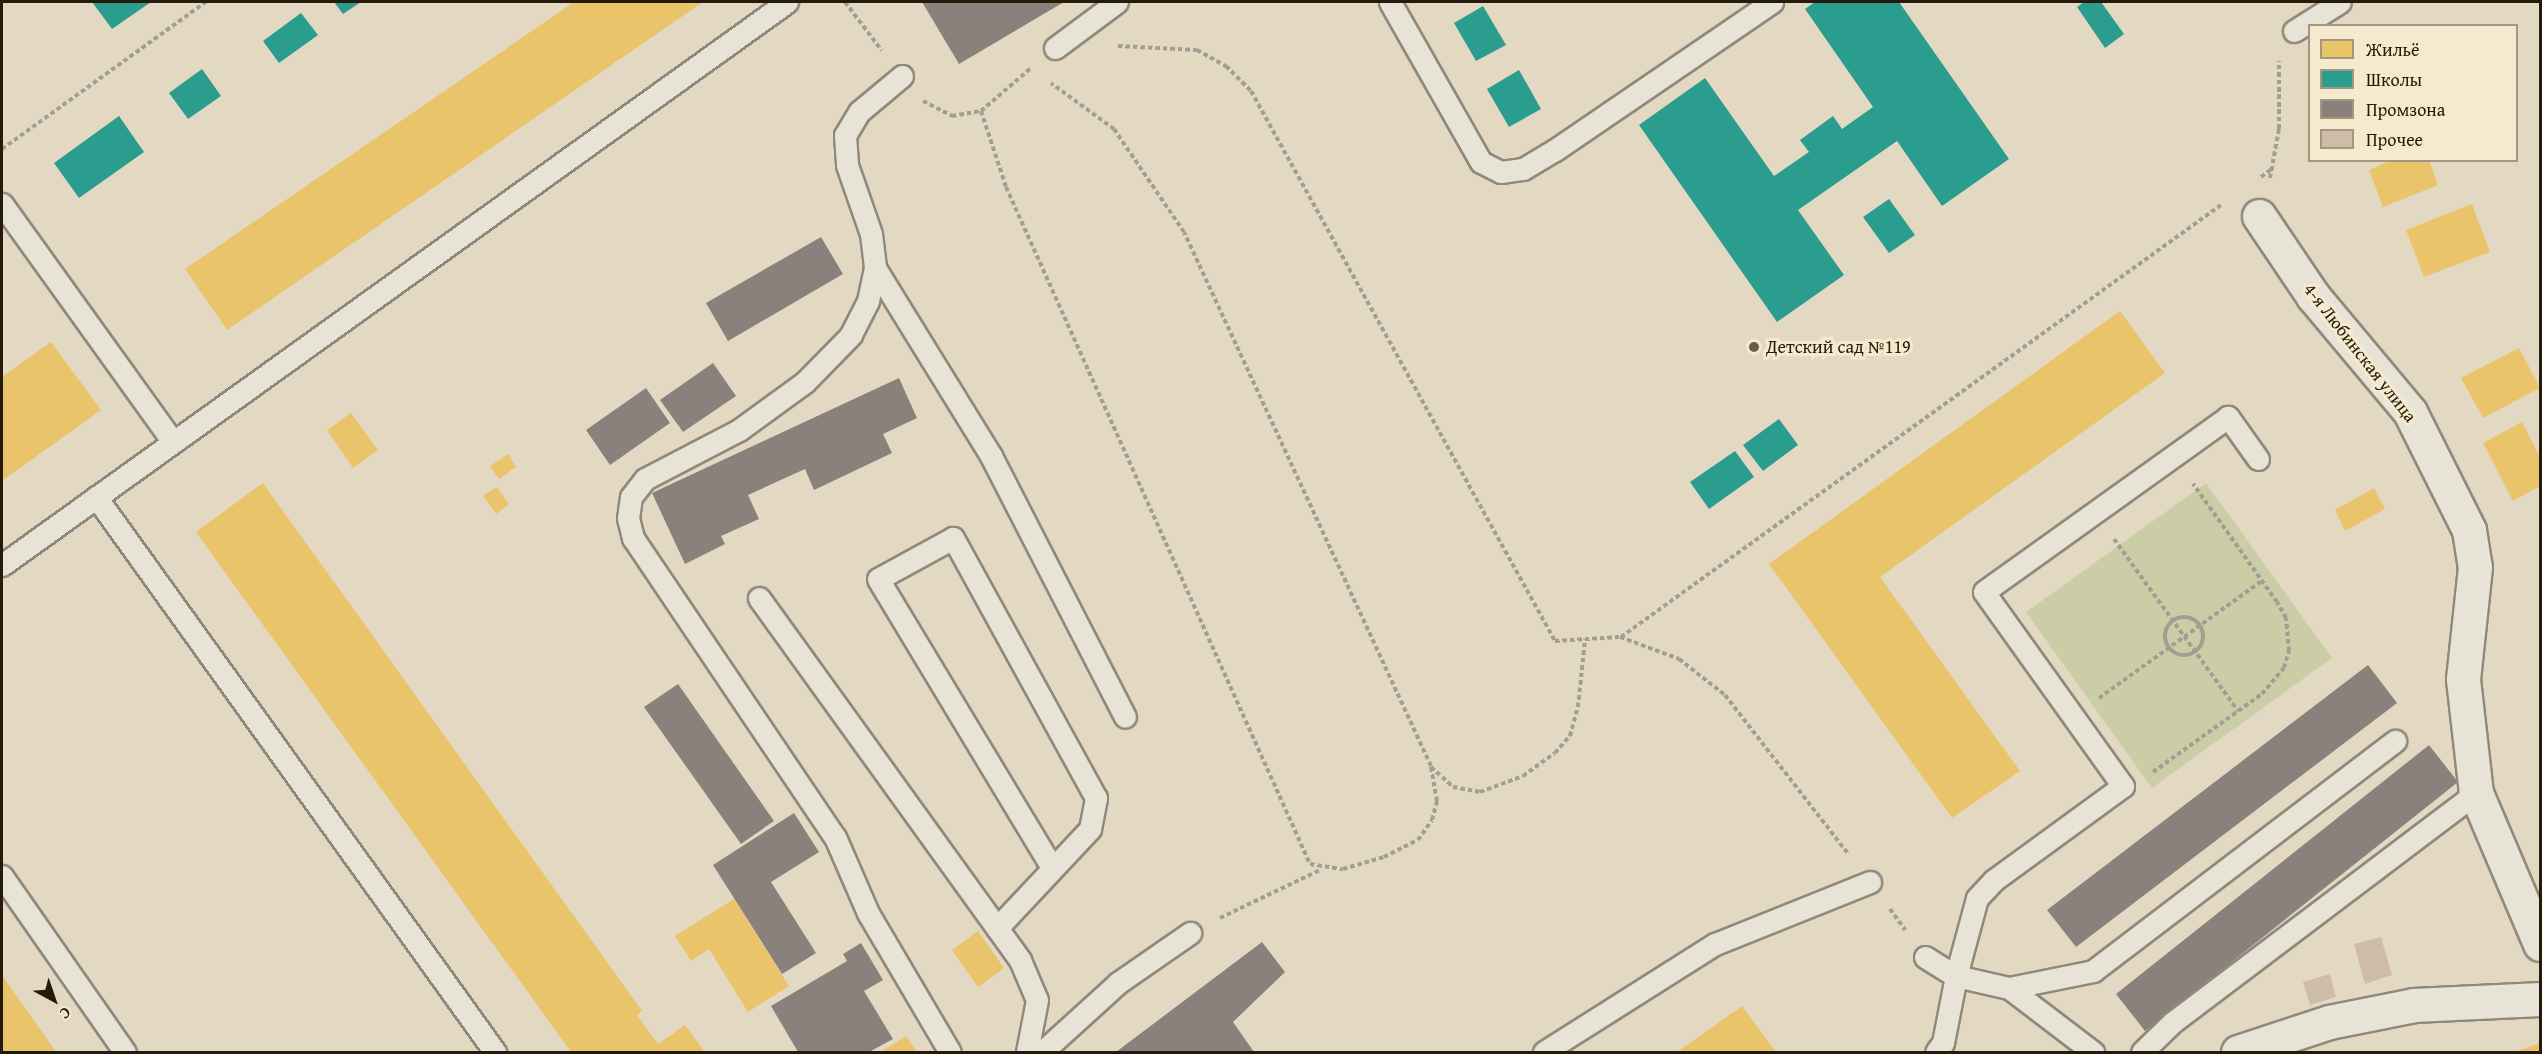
<!DOCTYPE html>
<html>
<head>
<meta charset="utf-8">
<style>
  body { margin:0 }
  #map { position:relative; width:2542px; height:1054px; overflow:hidden; background:#e3d9c2; font-family:"Gentium Book Plus",serif }
  div>[style] { position:absolute }
  .green>* { inset:0; background:#cacda6 }
  .homes>* { inset:0; background:#e9c46a }
  .schools>* { inset:0; background:#2a9d8f }
  .industry>* { inset:0; background:#8a817c }
  .building>* { inset:0; background:#cebca9 }
  .path>* { height:4px; margin-top:-2px; transform-origin:0; background:repeating-linear-gradient(90deg,#a39e93 0 4.5px,transparent 0 7.5px) }
  .path>.ring { margin:-2px; padding:0; box-sizing:content-box; background:none; border:4px solid #a39e93; border-radius:50% }
  .roads { filter:drop-shadow(2px 0 #90897b) drop-shadow(-2px 0 #90897b) drop-shadow(0 2px #90897b) drop-shadow(0 -2px #90897b) }
  .lane>* { height:21px; margin:-10.5px; padding:0 10.5px; transform-origin:10.5px; border-radius:10.5px; background:#e8e3d7 }
  .street>* { height:33px; margin:-16.5px; padding:0 16.5px; transform-origin:16.5px; border-radius:16.5px; background:#e8e3d7 }
  .dots>* { width:16px; height:16px; translate:-50% -50%; box-sizing:border-box; border:3px solid #f6eace; border-radius:50% }
  span { translate:-50% -50%; white-space:nowrap; text-align:center; line-height:1.15; -webkit-text-stroke:6px #f6eace; paint-order:stroke }
  .poi-label { font-size:18px; color:#261a0b }
  .left { translate:0 -50%; text-align:left }
  .street-label { font-size:18px; color:#261a0b }
  .frame { position:absolute; inset:0; border:3px solid #261a0b; pointer-events:none }
  .legend { position:absolute; left:2308px; top:24px; width:210px; height:138px; box-sizing:border-box; background:#f6eace; border:2px solid #a39780; margin:0; padding:8px 10px; list-style:none; font-size:18px; color:#261a0b }
  .legend li { display:flex; align-items:center; gap:12px; height:30px }
  .legend b { width:30px; border:2px solid #a39780 }
  .north { position:absolute; left:24px; top:970px; width:60px; height:60px; -webkit-text-stroke:4px #f6eace; paint-order:stroke; rotate:140deg; font-size:16px; font-weight:700; line-height:24px; text-align:center; color:#261a0b }
  .north::after { content:''; display:block; margin:auto; width:21px; height:27px; background:#261a0b; clip-path:polygon(50% 0,100% 100%,50% 72%,0 100%) }
</style>
</head>
<body>
<div id="map">
  <div class="green">
    <div style="clip-path:polygon(2206px 483px,2332px 658px,2152px 788px,2026px 612px)"></div>
  </div>
  <div class="homes">
    <div style="clip-path:polygon(574px 2px,703px 2px,227px 330px,185px 269px)"></div>
    <div style="clip-path:polygon(2392px 160px,2429px 160px,2438px 185px,2383px 207px,2369px 170px)"></div>
    <div style="clip-path:polygon(2472px 204px,2490px 252px,2424px 277px,2406px 230px)"></div>
    <div style="clip-path:polygon(2120px 311px,2165px 373px,1880px 577px,2020px 771px,1952px 818px,1769px 564px)"></div>
    <div style="clip-path:polygon(51px 342px,101px 410px,2px 481px,2px 377px)"></div>
    <div style="clip-path:polygon(2519px 348px,2540px 388px,2483px 418px,2461px 378px)"></div>
    <div style="clip-path:polygon(351px 413px,378px 450px,353px 468px,327px 430px)"></div>
    <div style="clip-path:polygon(2522px 422px,2540px 457px,2540px 486px,2513px 501px,2483px 443px)"></div>
    <div style="clip-path:polygon(508px 454px,516px 467px,499px 479px,490px 466px)"></div>
    <div style="clip-path:polygon(263px 483px,642px 1011px,637px 1015px,658px 1044px,685px 1025px,705px 1052px,571px 1052px,196px 532px)"></div>
    <div style="clip-path:polygon(497px 487px,509px 504px,496px 514px,483px 496px)"></div>
    <div style="clip-path:polygon(2374px 488px,2385px 509px,2345px 531px,2335px 510px)"></div>
    <div style="clip-path:polygon(734px 899px,789px 986px,748px 1012px,709px 949px,691px 961px,675px 936px)"></div>
    <div style="clip-path:polygon(978px 931px,1004px 968px,978px 987px,952px 950px)"></div>
    <div style="clip-path:polygon(2px 975px,56px 1052px,2px 1052px)"></div>
    <div style="clip-path:polygon(1742px 1006px,1776px 1052px,1677px 1052px)"></div>
    <div style="clip-path:polygon(906px 1036px,917px 1052px,881px 1052px)"></div>
    <div style="clip-path:polygon(2540px 1043px,2540px 1052px,2515px 1052px)"></div>
  </div>
  <div class="schools">
    <div style="clip-path:polygon(92px 2px,151px 2px,112px 29px)"></div>
    <div style="clip-path:polygon(334px 2px,361px 2px,343px 14px)"></div>
    <div style="clip-path:polygon(1815px 2px,1899px 2px,2009px 159px,1942px 206px,1897px 141px,1798px 210px,1844px 275px,1777px 322px,1639px 125px,1705px 78px,1774px 176px,1809px 152px,1800px 140px,1833px 116px,1842px 129px,1873px 107px,1805px 9px)"></div>
    <div style="clip-path:polygon(2084px 2px,2101px 2px,2124px 34px,2105px 48px,2077px 7px)"></div>
    <div style="clip-path:polygon(1483px 6px,1506px 45px,1476px 61px,1454px 23px)"></div>
    <div style="clip-path:polygon(301px 13px,318px 35px,279px 63px,263px 41px)"></div>
    <div style="clip-path:polygon(202px 69px,221px 96px,188px 119px,169px 93px)"></div>
    <div style="clip-path:polygon(1519px 70px,1541px 109px,1509px 127px,1487px 89px)"></div>
    <div style="clip-path:polygon(119px 116px,144px 152px,79px 198px,54px 163px)"></div>
    <div style="clip-path:polygon(1889px 199px,1915px 235px,1889px 253px,1863px 217px)"></div>
    <div style="clip-path:polygon(1779px 419px,1798px 445px,1763px 471px,1743px 445px)"></div>
    <div style="clip-path:polygon(1735px 451px,1754px 477px,1709px 509px,1690px 482px)"></div>
  </div>
  <div class="industry">
    <div style="clip-path:polygon(922px 2px,1064px 2px,959px 64px)"></div>
    <div style="clip-path:polygon(821px 237px,843px 274px,728px 341px,706px 303px)"></div>
    <div style="clip-path:polygon(713px 363px,736px 396px,683px 432px,660px 400px)"></div>
    <div style="clip-path:polygon(899px 378px,917px 418px,883px 434px,892px 453px,814px 490px,805px 469px,748px 495px,759px 519px,721px 536px,725px 544px,685px 564px,652px 493px)"></div>
    <div style="clip-path:polygon(646px 388px,670px 423px,610px 465px,586px 430px)"></div>
    <div style="clip-path:polygon(2368px 665px,2397px 703px,2076px 947px,2047px 910px)"></div>
    <div style="clip-path:polygon(678px 684px,774px 821px,741px 844px,644px 707px)"></div>
    <div style="clip-path:polygon(2429px 745px,2458px 782px,2145px 1031px,2116px 994px)"></div>
    <div style="clip-path:polygon(794px 813px,819px 852px,771px 882px,816px 953px,782px 974px,713px 865px)"></div>
    <div style="clip-path:polygon(1262px 942px,1285px 972px,1233px 1022px,1254px 1052px,1116px 1052px)"></div>
    <div style="clip-path:polygon(861px 943px,883px 980px,864px 991px,893px 1039px,869px 1052px,798px 1052px,771px 1006px,847px 961px,843px 954px)"></div>
  </div>
  <div class="building">
    <div style="clip-path:polygon(2381px 937px,2392px 975px,2365px 984px,2354px 944px)"></div>
    <div style="clip-path:polygon(2330px 974px,2336px 997px,2310px 1005px,2303px 982px)"></div>
  </div>
  <div class="path">
    <div style="left:845px;top:2px;width:61px;rotate:52.9deg"></div>
    <div style="left:1118px;top:46px;width:79px;rotate:2.9deg"></div>
    <div style="left:1197px;top:50px;width:33px;rotate:29deg"></div>
    <div style="left:1226px;top:66px;width:35px;rotate:45deg"></div>
    <div style="left:1251px;top:91px;width:628px;rotate:61.07deg"></div>
    <div style="left:1555px;top:641px;width:65px;rotate:-3.5deg"></div>
    <div style="left:1620px;top:637px;width:63px;rotate:20.4deg"></div>
    <div style="left:1679px;top:659px;width:58px;rotate:38deg"></div>
    <div style="left:1725px;top:695px;width:202px;rotate:52.2deg"></div>
    <div style="left:923px;top:101px;width:33px;rotate:27deg"></div>
    <div style="left:952px;top:116px;width:29px;rotate:-10deg"></div>
    <div style="left:981px;top:111px;width:66px;rotate:-40.7deg"></div>
    <div style="left:981px;top:111px;width:80px;rotate:71.8deg"></div>
    <div style="left:1006px;top:187px;width:742px;rotate:65.82deg"></div>
    <div style="left:1310px;top:864px;width:33px;rotate:9deg"></div>
    <div style="left:1343px;top:869px;width:43px;rotate:-16.3deg"></div>
    <div style="left:1384px;top:857px;width:38px;rotate:-27deg"></div>
    <div style="left:1418px;top:840px;width:24px;rotate:-55deg"></div>
    <div style="left:1432px;top:820px;width:20px;rotate:-75deg"></div>
    <div style="left:1437px;top:801px;width:36px;rotate:-100deg"></div>
    <div style="left:1431px;top:766px;width:588px;rotate:-114.82deg"></div>
    <div style="left:1184px;top:232px;width:125px;rotate:-124.2deg"></div>
    <div style="left:1114px;top:129px;width:78px;rotate:-143.9deg"></div>
    <div style="left:2px;top:149px;width:251px;rotate:-35.8deg"></div>
    <div style="left:2261px;top:177px;width:15px;rotate:-37deg"></div>
    <div style="left:2270px;top:178px;width:50px;rotate:-79.6deg"></div>
    <div style="left:2279px;top:129px;width:68px;rotate:-90deg"></div>
    <div style="left:2114px;top:539px;width:212px;rotate:54.2deg"></div>
    <div class="ring" style="left:2165px;top:617px;width:34px;height:34px"></div>
    <div style="left:1621px;top:637px;width:739px;rotate:-35.75deg"></div>
    <div style="left:2099px;top:698px;width:201px;rotate:-35.7deg"></div>
    <div style="left:1431px;top:767px;width:30px;rotate:42deg"></div>
    <div style="left:1453px;top:787px;width:27px;rotate:10deg"></div>
    <div style="left:1480px;top:792px;width:46px;rotate:-20.4deg"></div>
    <div style="left:1523px;top:776px;width:39px;rotate:-36deg"></div>
    <div style="left:1555px;top:753px;width:23px;rotate:-49deg"></div>
    <div style="left:1570px;top:736px;width:30px;rotate:-75deg"></div>
    <div style="left:1578px;top:707px;width:68px;rotate:-84.1deg"></div>
    <div style="left:2153px;top:772px;width:134px;rotate:-35.6deg"></div>
    <div style="left:2262px;top:694px;width:34px;rotate:-50deg"></div>
    <div style="left:2284px;top:668px;width:18px;rotate:-74deg"></div>
    <div style="left:2289px;top:651px;width:33px;rotate:-95deg"></div>
    <div style="left:2286px;top:618px;width:18px;rotate:-119deg"></div>
    <div style="left:2277px;top:602px;width:145px;rotate:-125.4deg"></div>
    <div style="left:1890px;top:909px;width:26px;rotate:54deg"></div>
    <div style="left:1220px;top:918px;width:111px;rotate:-25.6deg"></div>
  </div>
  <div class="roads">
    <div class="lane">
      <div style="left:1390px;top:2px;width:184px;rotate:60.4deg"></div>
      <div style="left:1481px;top:162px;width:22px;rotate:27deg"></div>
      <div style="left:1501px;top:172px;width:22px;rotate:-8deg"></div>
      <div style="left:1523px;top:169px;width:37px;rotate:-31deg"></div>
      <div style="left:1555px;top:150px;width:263px;rotate:-34.3deg"></div>
      <div style="left:2294px;top:31px;width:54px;rotate:-32.2deg"></div>
      <div style="left:1055px;top:48px;width:77px;rotate:-36.6deg"></div>
      <div style="left:902px;top:76px;width:56px;rotate:140.1deg"></div>
      <div style="left:859px;top:112px;width:27px;rotate:121deg"></div>
      <div style="left:845px;top:135px;width:30px;rotate:86deg"></div>
      <div style="left:847px;top:165px;width:73px;rotate:70.8deg"></div>
      <div style="left:871px;top:234px;width:34px;rotate:83deg"></div>
      <div style="left:875px;top:268px;width:34px;rotate:102deg"></div>
      <div style="left:868px;top:301px;width:38px;rotate:117deg"></div>
      <div style="left:851px;top:335px;width:66px;rotate:134.4deg"></div>
      <div style="left:805px;top:382px;width:82px;rotate:144deg"></div>
      <div style="left:739px;top:430px;width:106px;rotate:152.5deg"></div>
      <div style="left:645px;top:479px;width:23px;rotate:128deg"></div>
      <div style="left:631px;top:497px;width:21px;rotate:98deg"></div>
      <div style="left:628px;top:518px;width:21px;rotate:76deg"></div>
      <div style="left:633px;top:538px;width:361px;rotate:56deg"></div>
      <div style="left:835px;top:837px;width:83px;rotate:66.5deg"></div>
      <div style="left:868px;top:913px;width:161px;rotate:59.5deg"></div>
      <div style="left:2px;top:204px;width:293px;rotate:54.3deg"></div>
      <div style="left:875px;top:268px;width:221px;rotate:58.3deg"></div>
      <div style="left:991px;top:456px;width:293px;rotate:62.8deg"></div>
      <div style="left:2258px;top:459px;width:52px;rotate:-125.5deg"></div>
      <div style="left:2228px;top:417px;width:300px;rotate:144.4deg"></div>
      <div style="left:1984px;top:592px;width:239px;rotate:54.4deg"></div>
      <div style="left:2123px;top:786px;width:160px;rotate:143.9deg"></div>
      <div style="left:1994px;top:880px;width:25px;rotate:133deg"></div>
      <div style="left:1977px;top:898px;width:81px;rotate:105.1deg"></div>
      <div style="left:1956px;top:976px;width:54px;rotate:12.8deg"></div>
      <div style="left:2009px;top:988px;width:86px;rotate:-11.4deg"></div>
      <div style="left:2093px;top:971px;width:380px;rotate:-37.3deg"></div>
      <div style="left:96px;top:497px;width:684px;rotate:54.29deg"></div>
      <div style="left:2px;top:565px;width:966px;rotate:-35.65deg"></div>
      <div style="left:759px;top:598px;width:446px;rotate:54.2deg"></div>
      <div style="left:1020px;top:960px;width:43px;rotate:67deg"></div>
      <div style="left:1037px;top:1000px;width:53px;rotate:100.9deg"></div>
      <div style="left:2px;top:876px;width:215px;rotate:55.1deg"></div>
      <div style="left:997px;top:928px;width:136px;rotate:-46.8deg"></div>
      <div style="left:1090px;top:829px;width:32px;rotate:-79deg"></div>
      <div style="left:1096px;top:798px;width:297px;rotate:-118.8deg"></div>
      <div style="left:953px;top:538px;width:85px;rotate:151.3deg"></div>
      <div style="left:878px;top:579px;width:336px;rotate:58.9deg"></div>
      <div style="left:1925px;top:957px;width:36px;rotate:32deg"></div>
      <div style="left:1956px;top:976px;width:68px;rotate:101deg"></div>
      <div style="left:1943px;top:1043px;width:11px;rotate:128deg"></div>
      <div style="left:2009px;top:988px;width:106px;rotate:37.3deg"></div>
      <div style="left:1042px;top:1052px;width:103px;rotate:-42.2deg"></div>
      <div style="left:1118px;top:983px;width:88px;rotate:-34.8deg"></div>
      <div style="left:1544px;top:1052px;width:202px;rotate:-32.3deg"></div>
      <div style="left:1715px;top:944px;width:167px;rotate:-21.8deg"></div>
      <div style="left:2142px;top:1052px;width:43px;rotate:-44.1deg"></div>
      <div style="left:2173px;top:1022px;width:380px;rotate:-37.1deg"></div>
    </div>
    <div class="street">
      <div style="left:2259px;top:216px;width:97px;rotate:56deg"></div>
      <div style="left:2313px;top:296px;width:151px;rotate:50.1deg"></div>
      <div style="left:2410px;top:412px;width:132px;rotate:63.4deg"></div>
      <div style="left:2469px;top:530px;width:37px;rotate:81deg"></div>
      <div style="left:2475px;top:567px;width:113px;rotate:96.1deg"></div>
      <div style="left:2463px;top:679px;width:115px;rotate:83.5deg"></div>
      <div style="left:2476px;top:793px;width:164px;rotate:67deg"></div>
      <div style="left:2238px;top:1052px;width:96px;rotate:-18.2deg"></div>
      <div style="left:2329px;top:1022px;width:87px;rotate:-11.3deg"></div>
      <div style="left:2414px;top:1005px;width:126px;rotate:-2.7deg"></div>
    </div>
  </div>
  <div class="dots">
    <div style="left:1754px;top:347px;background:#685d4b"></div>
  </div>
  <div class="poi-label">
    <span class="left" style="left:1766px;top:347px">Детский сад №119</span>
  </div>
  <div class="street-label">
    <span style="left:2360px;top:353px;rotate:52deg">4-я Любинская улица</span>
  </div>
  <div class="frame"></div>
  <ul class="legend">
  <li><b style="height:16px;background:#e9c46a"></b>Жильё</li>
  <li><b style="height:16px;background:#2a9d8f"></b>Школы</li>
  <li><b style="height:16px;background:#8a817c"></b>Промзона</li>
  <li><b style="height:16px;background:#cebca9"></b>Прочее</li>
  </ul>
  <div class="north">С</div>
</div>
</body>
</html>
